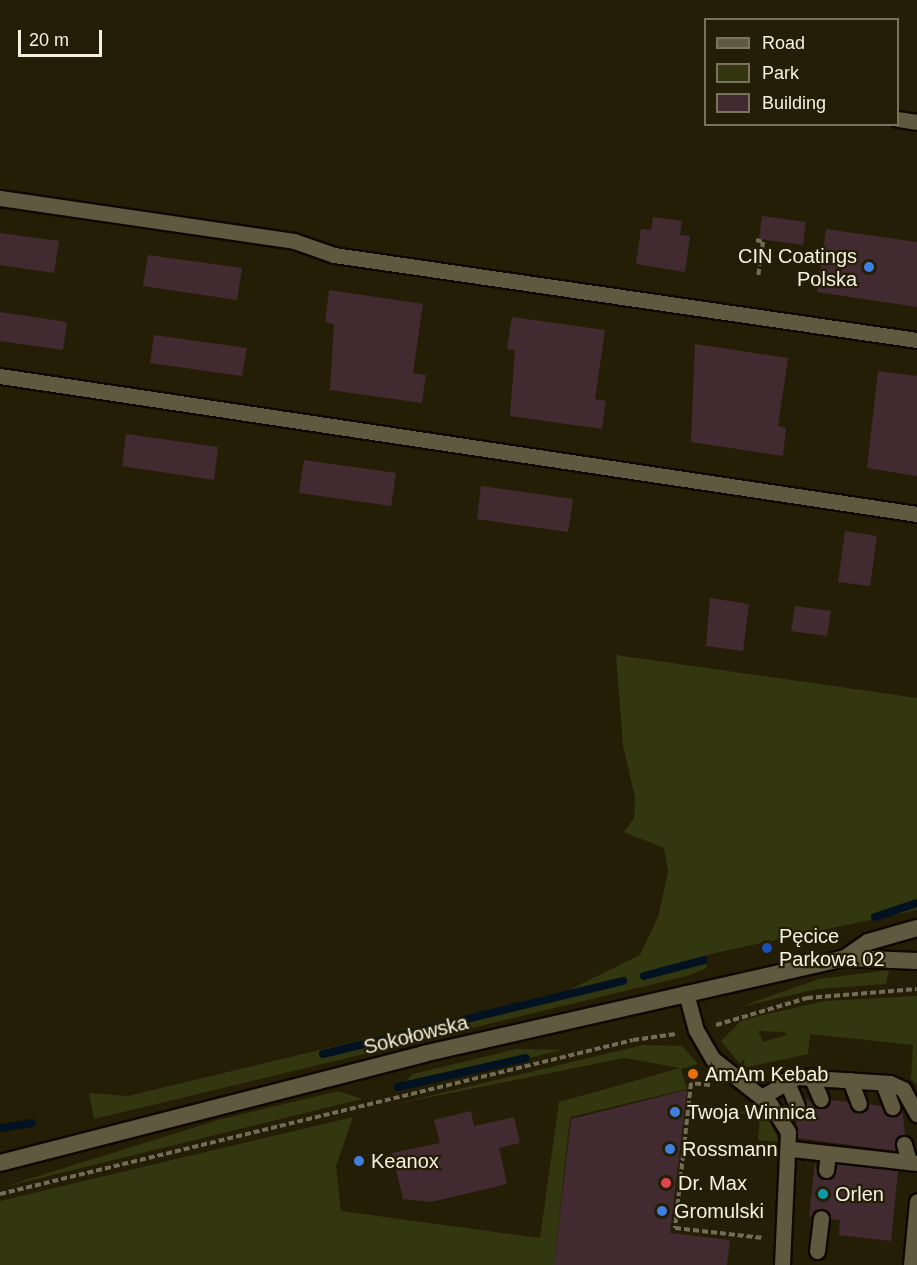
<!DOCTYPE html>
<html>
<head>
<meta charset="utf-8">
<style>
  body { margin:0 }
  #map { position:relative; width:917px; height:1265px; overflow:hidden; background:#251e07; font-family:Arial,sans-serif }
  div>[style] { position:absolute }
  .green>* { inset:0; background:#333710 }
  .stream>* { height:8px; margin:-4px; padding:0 4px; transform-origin:4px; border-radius:4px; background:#021221 }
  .building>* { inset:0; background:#422a31 }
  .path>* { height:4px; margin-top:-2px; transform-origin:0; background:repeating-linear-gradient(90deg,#726c58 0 6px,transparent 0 9px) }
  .roads { filter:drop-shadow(2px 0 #0e0800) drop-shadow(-2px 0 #0e0800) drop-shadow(0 2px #0e0800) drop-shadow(0 -2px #0e0800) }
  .service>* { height:15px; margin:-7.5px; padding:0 7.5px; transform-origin:7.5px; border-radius:7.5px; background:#60583f }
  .tertiary>* { height:16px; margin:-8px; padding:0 8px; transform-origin:8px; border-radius:8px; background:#60583f }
  .dots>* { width:16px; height:16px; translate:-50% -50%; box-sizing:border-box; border:3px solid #251e07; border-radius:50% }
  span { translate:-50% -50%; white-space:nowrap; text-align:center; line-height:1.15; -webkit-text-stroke:4.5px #251e07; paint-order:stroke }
  .poi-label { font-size:20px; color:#f4f0e2 }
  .right { translate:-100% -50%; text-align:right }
  .left { translate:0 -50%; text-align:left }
  .street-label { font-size:20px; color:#f4f0e2 }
  .legend { position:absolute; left:704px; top:18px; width:195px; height:108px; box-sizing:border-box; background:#251e07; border:2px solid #78725f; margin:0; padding:8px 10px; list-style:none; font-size:18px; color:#f4f0e2 }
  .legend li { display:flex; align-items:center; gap:12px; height:30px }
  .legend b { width:30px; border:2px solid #78725f }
  .scale { position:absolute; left:18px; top:30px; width:84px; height:27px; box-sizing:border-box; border:3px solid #f4f0e2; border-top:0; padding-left:8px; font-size:18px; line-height:21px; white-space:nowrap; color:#f4f0e2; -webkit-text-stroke:4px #251e07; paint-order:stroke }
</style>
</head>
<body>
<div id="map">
  <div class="green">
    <div style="clip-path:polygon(616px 655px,917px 698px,917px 910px,724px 951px,704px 956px,707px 968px,687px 976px,94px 1119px,89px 1093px,128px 1096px,569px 990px,640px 955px,658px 917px,668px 872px,664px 848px,624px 832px,634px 818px,635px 798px,623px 745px)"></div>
    <div style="clip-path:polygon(889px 970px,886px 984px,817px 989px,740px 1007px,819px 979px)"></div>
    <div style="clip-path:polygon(evenodd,917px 996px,917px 1085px,911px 1079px,913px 1045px,810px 1034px,808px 1054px,748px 1067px,743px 1065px,746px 1056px,740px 1064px,721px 1041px,741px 1021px,759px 1016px,825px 1001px,917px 996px,758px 1031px,784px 1032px,787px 1035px,763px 1042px,758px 1031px)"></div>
    <div style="clip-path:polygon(643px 1045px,682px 1046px,698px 1064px,681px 1069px,687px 1089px,570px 1117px,554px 1265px,0 1265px,0 1201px,353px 1117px,336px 1166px,341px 1211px,540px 1238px,559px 1102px,680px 1068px,624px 1058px,391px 1105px)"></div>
    <div style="clip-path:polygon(516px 1049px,561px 1050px,396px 1091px,413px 1074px)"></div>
    <div style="clip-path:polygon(339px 1091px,362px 1099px,0 1188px,218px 1120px)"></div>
    <div style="clip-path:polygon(750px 1107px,770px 1121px,779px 1142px,758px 1140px,760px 1115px,740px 1113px)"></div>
  </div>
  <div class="stream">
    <div style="left:875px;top:917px;width:44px;rotate:-18.4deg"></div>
    <div style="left:644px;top:976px;width:62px;rotate:-14.9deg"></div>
    <div style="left:323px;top:1054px;width:309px;rotate:-13.7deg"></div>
    <div style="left:398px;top:1087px;width:131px;rotate:-12.8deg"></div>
    <div style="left:0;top:1128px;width:32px;rotate:-9deg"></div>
  </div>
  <div class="building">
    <div style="clip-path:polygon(762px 216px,806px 222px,803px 245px,759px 239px)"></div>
    <div style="clip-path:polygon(653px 217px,682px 221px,680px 235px,690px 236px,685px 272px,636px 264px,641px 229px,651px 230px)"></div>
    <div style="clip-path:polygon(826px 229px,917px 242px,917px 307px,817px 292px)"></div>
    <div style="clip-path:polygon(0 233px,59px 241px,54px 273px,0 265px)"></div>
    <div style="clip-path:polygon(148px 255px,242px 268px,237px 300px,143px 286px)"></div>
    <div style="clip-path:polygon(329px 290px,423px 304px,413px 373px,426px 375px,422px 403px,330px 390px,334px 324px,325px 322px)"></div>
    <div style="clip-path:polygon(0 312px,67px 322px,63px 350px,0 341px)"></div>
    <div style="clip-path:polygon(512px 317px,605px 330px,595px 399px,606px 401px,602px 429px,510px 416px,515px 350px,507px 349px)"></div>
    <div style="clip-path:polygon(154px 335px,247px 348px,242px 376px,150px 363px)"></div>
    <div style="clip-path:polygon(695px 344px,788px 358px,778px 426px,786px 428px,783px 456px,691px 442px)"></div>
    <div style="clip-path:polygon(878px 371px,917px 376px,917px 476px,867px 468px)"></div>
    <div style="clip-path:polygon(126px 434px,218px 447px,214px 480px,122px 466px)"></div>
    <div style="clip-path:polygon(304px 460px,396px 473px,391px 506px,299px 493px)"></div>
    <div style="clip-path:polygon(481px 486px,573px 499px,568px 532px,477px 519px)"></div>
    <div style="clip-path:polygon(845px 531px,877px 536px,870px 586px,838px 582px)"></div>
    <div style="clip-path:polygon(710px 598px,749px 604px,743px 651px,706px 646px)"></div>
    <div style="clip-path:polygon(795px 606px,831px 611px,827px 636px,791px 631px)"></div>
    <div style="clip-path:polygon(687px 1090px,670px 1233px,730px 1240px,727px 1265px,554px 1265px,571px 1119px)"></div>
    <div style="clip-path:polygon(804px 1097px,820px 1109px,831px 1100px,848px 1102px,858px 1113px,869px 1104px,881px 1106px,891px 1117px,902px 1108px,905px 1134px,895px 1141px,896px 1151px,797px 1138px,796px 1116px,805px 1111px)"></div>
    <div style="clip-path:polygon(471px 1111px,474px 1126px,514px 1117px,520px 1143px,499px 1148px,507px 1184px,431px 1202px,403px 1199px,392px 1153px,440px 1143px,434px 1120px)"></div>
    <div style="clip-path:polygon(815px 1161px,817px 1174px,825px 1180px,834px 1175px,837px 1164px,898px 1171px,891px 1241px,839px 1235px,840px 1220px,831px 1219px,823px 1208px,809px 1217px)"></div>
  </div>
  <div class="path">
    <div style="left:756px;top:240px;width:7px;rotate:16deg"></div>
    <div style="left:763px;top:242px;width:34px;rotate:98deg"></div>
    <div style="left:716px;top:1025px;width:95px;rotate:-16.5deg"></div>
    <div style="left:807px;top:998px;width:110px;rotate:-4.7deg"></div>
    <div style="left:710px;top:1085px;width:19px;rotate:-174deg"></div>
    <div style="left:691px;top:1083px;width:146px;rotate:96.3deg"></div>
    <div style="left:675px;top:1228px;width:89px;rotate:6.5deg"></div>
    <div style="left:0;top:1194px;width:651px;rotate:-13.67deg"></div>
    <div style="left:633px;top:1040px;width:43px;rotate:-7.9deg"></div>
  </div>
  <div class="roads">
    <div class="service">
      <div style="left:898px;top:119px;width:19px;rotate:9deg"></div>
      <div style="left:0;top:198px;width:297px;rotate:8.3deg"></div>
      <div style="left:294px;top:241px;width:42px;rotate:19.3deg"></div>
      <div style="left:334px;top:255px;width:589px;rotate:8.3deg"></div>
      <div style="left:0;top:376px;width:927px;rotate:8.56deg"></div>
      <div style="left:686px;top:993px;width:38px;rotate:75deg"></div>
      <div style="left:696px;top:1030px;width:34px;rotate:60deg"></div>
      <div style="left:713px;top:1059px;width:73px;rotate:38.3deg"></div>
      <div style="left:770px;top:1104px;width:33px;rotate:57deg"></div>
      <div style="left:788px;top:1132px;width:133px;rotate:92.6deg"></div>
      <div style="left:811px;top:1076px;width:25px;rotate:67deg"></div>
      <div style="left:786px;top:1080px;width:28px;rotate:67deg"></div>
      <div style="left:850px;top:1080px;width:25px;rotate:69deg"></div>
      <div style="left:883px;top:1083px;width:26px;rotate:69deg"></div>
      <div style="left:761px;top:1097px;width:41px;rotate:-29.1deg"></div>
      <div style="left:797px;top:1077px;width:93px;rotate:3.7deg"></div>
      <div style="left:890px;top:1083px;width:14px;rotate:25deg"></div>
      <div style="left:903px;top:1089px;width:29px;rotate:61deg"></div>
      <div style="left:904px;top:1144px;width:19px;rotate:74deg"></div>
      <div style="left:792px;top:1149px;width:126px;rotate:6.4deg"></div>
      <div style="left:826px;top:1170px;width:17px;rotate:-83deg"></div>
      <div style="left:817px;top:1251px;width:33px;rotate:-83deg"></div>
      <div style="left:911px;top:1265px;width:64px;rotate:-84.6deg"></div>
    </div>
    <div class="tertiary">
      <div style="left:845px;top:958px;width:28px;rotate:-35deg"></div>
      <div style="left:868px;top:942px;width:51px;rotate:-15.9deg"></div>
      <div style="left:0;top:1163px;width:437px;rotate:-14.4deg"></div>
      <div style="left:423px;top:1054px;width:433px;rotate:-12.8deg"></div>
      <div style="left:845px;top:958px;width:72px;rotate:2.4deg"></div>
    </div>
  </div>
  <div class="dots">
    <div style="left:869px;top:267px;background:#3f7fe0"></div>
    <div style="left:767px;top:948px;background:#1a4fb4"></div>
    <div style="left:693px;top:1074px;background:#e8710a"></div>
    <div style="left:675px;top:1112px;background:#3f7fe0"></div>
    <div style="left:670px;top:1149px;background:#3f7fe0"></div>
    <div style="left:359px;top:1161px;background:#3f7fe0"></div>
    <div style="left:666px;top:1183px;background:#e0444e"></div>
    <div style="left:823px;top:1194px;background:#0f9aa8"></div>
    <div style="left:662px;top:1211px;background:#3f7fe0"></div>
  </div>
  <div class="poi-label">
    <span class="right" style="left:857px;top:268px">CIN Coatings<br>Polska</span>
    <span class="left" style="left:779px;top:948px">Pęcice<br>Parkowa 02</span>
    <span class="left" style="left:705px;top:1074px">AmAm Kebab</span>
    <span class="left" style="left:687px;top:1112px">Twoja Winnica</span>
    <span class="left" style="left:682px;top:1149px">Rossmann</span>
    <span class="left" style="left:371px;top:1161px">Keanox</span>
    <span class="left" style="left:678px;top:1183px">Dr. Max</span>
    <span class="left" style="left:835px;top:1194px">Orlen</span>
    <span class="left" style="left:674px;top:1211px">Gromulski</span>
  </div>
  <div class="street-label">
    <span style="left:416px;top:1035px;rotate:-14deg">Sokołowska</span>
  </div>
  <ul class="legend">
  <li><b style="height:8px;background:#60583f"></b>Road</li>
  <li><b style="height:16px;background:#333710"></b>Park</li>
  <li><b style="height:16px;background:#422a31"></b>Building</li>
  </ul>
  <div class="scale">20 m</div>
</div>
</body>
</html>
